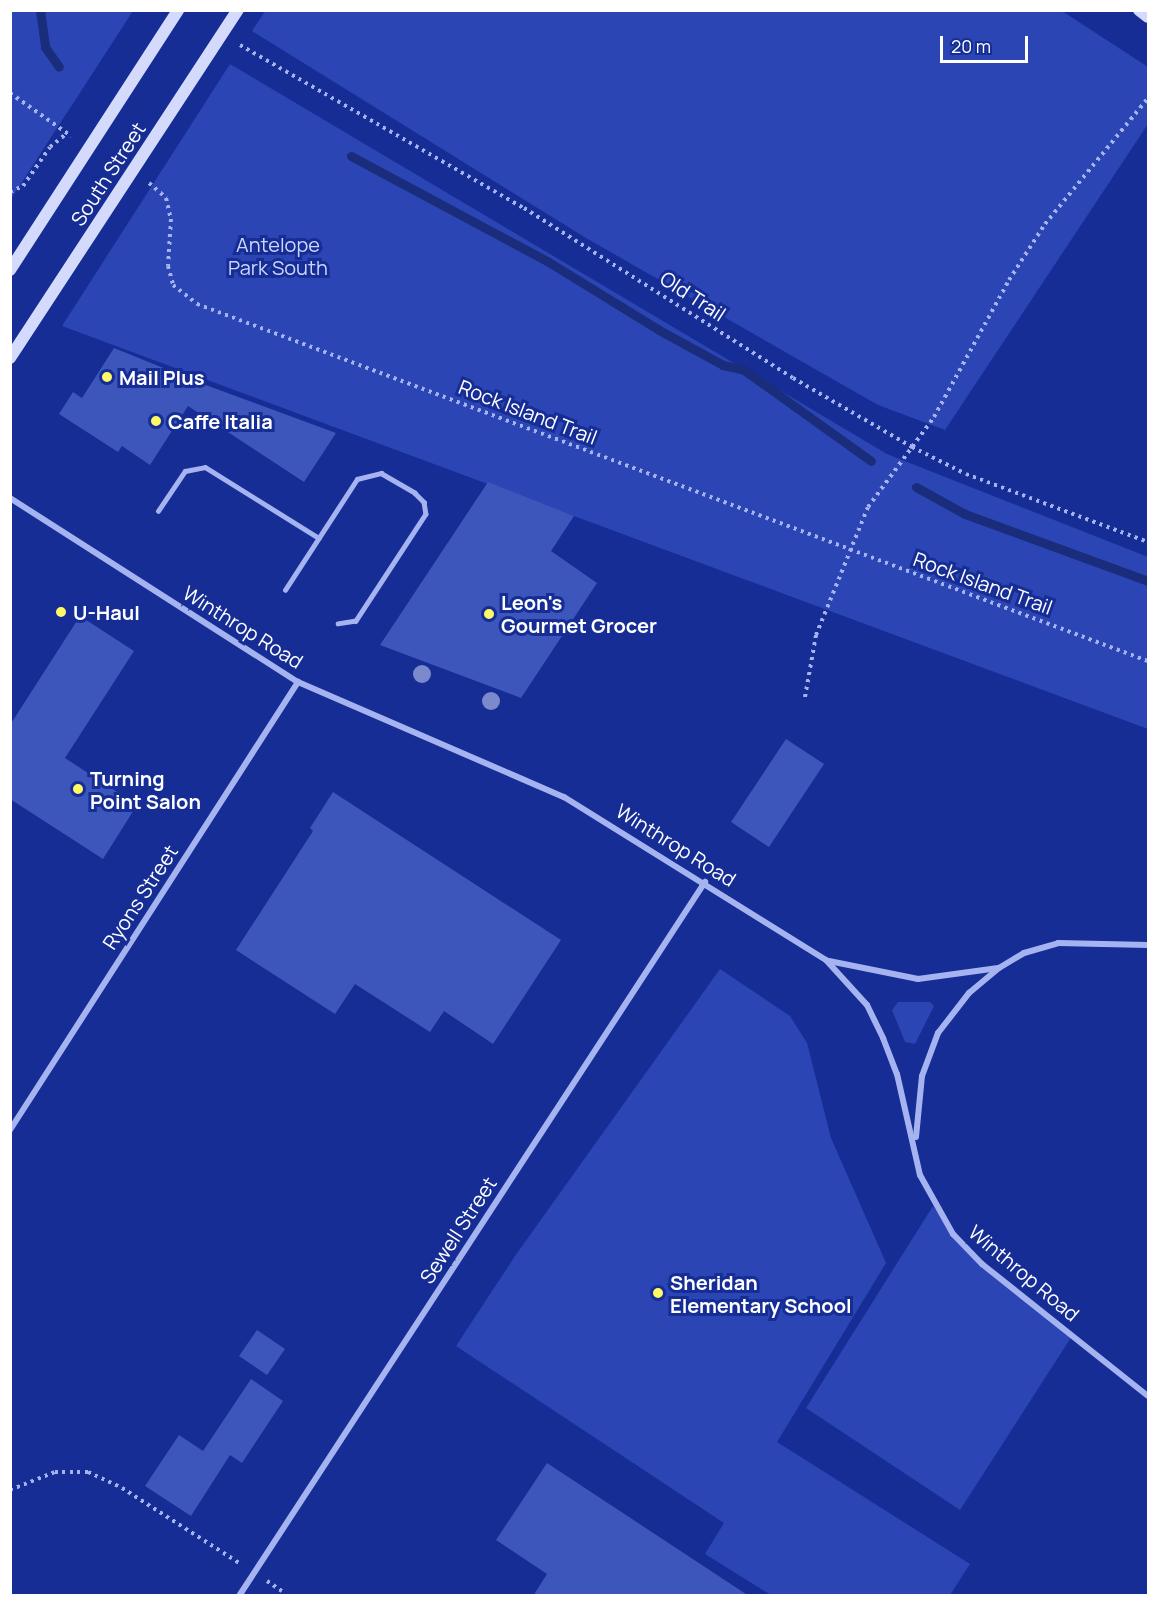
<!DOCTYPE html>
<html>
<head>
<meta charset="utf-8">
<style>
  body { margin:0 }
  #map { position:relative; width:1159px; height:1606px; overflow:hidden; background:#152d94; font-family:Manrope,sans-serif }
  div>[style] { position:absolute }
  .green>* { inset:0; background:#2b46b4 }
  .stream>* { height:9px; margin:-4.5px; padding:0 4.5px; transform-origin:4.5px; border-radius:4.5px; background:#1a2c7c }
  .building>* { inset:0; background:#3d56bc }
  .path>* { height:4px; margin-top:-2px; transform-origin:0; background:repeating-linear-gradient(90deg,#a5b4f1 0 3px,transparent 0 7.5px) }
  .service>* { height:4.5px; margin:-2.25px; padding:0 2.25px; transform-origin:2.25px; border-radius:2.25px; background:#a5b4f1 }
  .minor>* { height:6px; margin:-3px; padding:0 3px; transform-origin:3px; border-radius:3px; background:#a5b4f1 }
  .secondary>* { height:12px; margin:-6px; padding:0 6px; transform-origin:6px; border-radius:6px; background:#d3dafc }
  .trees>* { width:18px; height:18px; margin:-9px; border-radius:50%; background:#7a8acd }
  .dots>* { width:16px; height:16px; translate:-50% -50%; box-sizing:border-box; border:3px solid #152d94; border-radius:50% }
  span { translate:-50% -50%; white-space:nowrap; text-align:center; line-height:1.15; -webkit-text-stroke:6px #152d94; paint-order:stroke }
  .street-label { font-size:20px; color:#fff }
  .park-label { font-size:20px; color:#ccd6fc }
  .poi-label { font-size:20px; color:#fff; font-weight:700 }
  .left { translate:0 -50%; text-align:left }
  .frame { position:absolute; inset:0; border:12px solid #fff; pointer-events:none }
  .scale { position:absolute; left:940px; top:36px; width:88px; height:27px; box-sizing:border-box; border:3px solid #fff; border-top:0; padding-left:8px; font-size:18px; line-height:21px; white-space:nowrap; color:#fff; -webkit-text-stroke:4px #152d94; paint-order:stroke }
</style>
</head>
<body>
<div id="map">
  <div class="green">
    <div style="clip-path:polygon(11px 10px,133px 11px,11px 199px,10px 11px)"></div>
    <div style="clip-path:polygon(265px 11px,1062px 11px,1148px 67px,1148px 124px,945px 430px,878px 405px,586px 238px,252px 31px)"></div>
    <div style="clip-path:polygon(230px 64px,887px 454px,1148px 557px,1148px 729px,62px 326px)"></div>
    <div style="clip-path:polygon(720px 969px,790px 1016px,807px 1043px,831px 1138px,886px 1263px,777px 1442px,970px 1564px,950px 1595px,771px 1595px,705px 1554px,724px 1523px,456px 1346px,515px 1256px)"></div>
    <div style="clip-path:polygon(898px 1002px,930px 1002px,934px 1006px,915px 1044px,905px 1042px,892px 1010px)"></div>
    <div style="clip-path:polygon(933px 1206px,982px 1264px,1072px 1336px,960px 1510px,806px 1408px)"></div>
  </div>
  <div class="stream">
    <div style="left:40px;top:10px;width:37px;rotate:82deg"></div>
    <div style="left:45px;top:47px;width:24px;rotate:55deg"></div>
    <div style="left:351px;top:156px;width:222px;rotate:28.2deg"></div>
    <div style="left:547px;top:261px;width:132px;rotate:31.6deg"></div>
    <div style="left:659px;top:330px;width:73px;rotate:28.7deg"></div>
    <div style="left:723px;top:365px;width:22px;rotate:13deg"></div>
    <div style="left:744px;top:370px;width:156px;rotate:35.6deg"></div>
    <div style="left:916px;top:487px;width:56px;rotate:28.9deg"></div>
    <div style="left:965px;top:514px;width:195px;rotate:20.1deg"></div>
  </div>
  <div class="building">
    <div style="clip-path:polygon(114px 348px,203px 384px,336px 433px,304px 482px,188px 406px,150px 465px,122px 446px,118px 452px,59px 414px,73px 392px,82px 398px)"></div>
    <div style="clip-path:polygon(488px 482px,574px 516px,551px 551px,597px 583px,521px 698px,380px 645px)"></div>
    <div style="clip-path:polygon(80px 616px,134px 651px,65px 758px,137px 805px,103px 859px,10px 799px,10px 725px)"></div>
    <div style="clip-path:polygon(786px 739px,824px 764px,769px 847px,731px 822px)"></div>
    <div style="clip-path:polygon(333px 792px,561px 940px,493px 1044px,444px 1011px,430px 1032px,355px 984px,335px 1014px,236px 950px,313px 831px,310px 828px)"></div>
    <div style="clip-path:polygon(257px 1330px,285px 1349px,267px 1375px,239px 1356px)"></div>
    <div style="clip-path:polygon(251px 1379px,283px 1401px,242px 1463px,230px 1455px,191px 1516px,145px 1486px,179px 1435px,203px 1451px)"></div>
    <div style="clip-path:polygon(547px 1463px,749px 1596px,533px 1596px,547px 1574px,496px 1540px)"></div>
  </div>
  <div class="path">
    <div style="left:240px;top:45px;width:327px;rotate:29.9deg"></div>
    <div style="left:524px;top:208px;width:318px;rotate:32.3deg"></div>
    <div style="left:793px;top:378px;width:138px;rotate:30.1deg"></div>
    <div style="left:912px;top:447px;width:60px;rotate:26.6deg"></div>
    <div style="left:966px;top:474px;width:194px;rotate:20.5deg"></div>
    <div style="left:10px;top:93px;width:75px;rotate:35.2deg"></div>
    <div style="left:149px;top:183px;width:23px;rotate:41deg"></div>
    <div style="left:166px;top:198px;width:22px;rotate:77deg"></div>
    <div style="left:171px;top:219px;width:47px;rotate:93.7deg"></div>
    <div style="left:168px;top:266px;width:20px;rotate:75deg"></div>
    <div style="left:173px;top:285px;width:31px;rotate:38deg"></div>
    <div style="left:197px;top:304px;width:1016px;rotate:20.58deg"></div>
    <div style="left:10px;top:192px;width:14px;rotate:-25deg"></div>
    <div style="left:23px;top:186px;width:47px;rotate:-55.3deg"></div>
    <div style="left:50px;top:147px;width:22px;rotate:-39deg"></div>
    <div style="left:805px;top:697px;width:63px;rotate:-79.9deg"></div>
    <div style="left:816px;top:635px;width:138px;rotate:-67.9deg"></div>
    <div style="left:868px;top:507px;width:112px;rotate:-53.7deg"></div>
    <div style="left:934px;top:417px;width:156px;rotate:-61.3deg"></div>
    <div style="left:1009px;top:280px;width:67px;rotate:-57.3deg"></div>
    <div style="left:1045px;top:224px;width:163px;rotate:-50.7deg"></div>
    <div style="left:10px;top:1490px;width:48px;rotate:-21.8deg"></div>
    <div style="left:55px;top:1472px;width:33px"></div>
    <div style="left:88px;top:1472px;width:38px;rotate:25deg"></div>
    <div style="left:122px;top:1488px;width:141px;rotate:32.6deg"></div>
    <div style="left:267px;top:1581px;width:18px;rotate:34deg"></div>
  </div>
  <div class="service">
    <div style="left:158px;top:511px;width:48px;rotate:-56deg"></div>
    <div style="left:185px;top:471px;width:20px;rotate:-11deg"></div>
    <div style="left:205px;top:467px;width:134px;rotate:31.9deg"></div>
    <div style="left:285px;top:590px;width:132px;rotate:-57deg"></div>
    <div style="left:357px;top:479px;width:25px;rotate:-14deg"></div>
    <div style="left:381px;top:473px;width:39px;rotate:30deg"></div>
    <div style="left:415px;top:493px;width:13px;rotate:45deg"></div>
    <div style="left:424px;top:502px;width:12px;rotate:81deg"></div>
    <div style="left:426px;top:514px;width:128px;rotate:123.2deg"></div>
    <div style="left:356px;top:621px;width:18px;rotate:171deg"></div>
  </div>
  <div class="minor">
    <div style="left:10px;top:498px;width:342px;rotate:32.6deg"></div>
    <div style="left:298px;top:682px;width:290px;rotate:23.4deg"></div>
    <div style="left:564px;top:797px;width:309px;rotate:31.9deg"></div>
    <div style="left:826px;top:960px;width:61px;rotate:47.7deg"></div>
    <div style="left:867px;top:1005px;width:37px;rotate:64deg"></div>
    <div style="left:883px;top:1038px;width:39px;rotate:69deg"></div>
    <div style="left:897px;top:1074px;width:104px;rotate:77.2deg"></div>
    <div style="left:920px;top:1175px;width:68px;rotate:60.8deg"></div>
    <div style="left:953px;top:1234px;width:42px;rotate:46deg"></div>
    <div style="left:982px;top:1264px;width:212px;rotate:38.5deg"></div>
    <div style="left:829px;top:961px;width:91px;rotate:11.4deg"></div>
    <div style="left:918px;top:979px;width:81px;rotate:-7.8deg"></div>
    <div style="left:10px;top:1130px;width:533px;rotate:-57.26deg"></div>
    <div style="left:916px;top:1137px;width:61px;rotate:-84.4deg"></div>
    <div style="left:922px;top:1076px;width:46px;rotate:-69.6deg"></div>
    <div style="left:938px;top:1033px;width:51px;rotate:-52.2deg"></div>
    <div style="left:969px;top:993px;width:39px;rotate:-40deg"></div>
    <div style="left:999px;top:968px;width:29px;rotate:-31deg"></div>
    <div style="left:1024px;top:953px;width:35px;rotate:-16deg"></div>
    <div style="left:1058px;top:943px;width:90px;rotate:1.3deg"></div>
    <div style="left:239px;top:1596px;width:853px;rotate:-56.87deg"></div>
  </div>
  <div class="secondary">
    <div style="left:1139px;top:10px;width:11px;rotate:38deg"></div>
    <div style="left:10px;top:270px;width:310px;rotate:-57.1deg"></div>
    <div style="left:10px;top:358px;width:416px;rotate:-56.8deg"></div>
  </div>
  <div class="trees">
    <div style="left:422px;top:674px"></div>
    <div style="left:491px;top:701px"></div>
  </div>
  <div class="dots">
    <div style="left:107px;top:377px;background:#fff965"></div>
    <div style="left:156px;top:421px;background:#fff965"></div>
    <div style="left:61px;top:612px;background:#fff965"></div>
    <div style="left:489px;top:614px;background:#fff965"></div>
    <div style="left:78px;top:789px;background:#fff965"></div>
    <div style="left:658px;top:1293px;background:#fff965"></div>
  </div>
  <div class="street-label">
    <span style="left:108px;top:174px;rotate:-57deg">South Street</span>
    <span style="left:693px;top:296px;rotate:33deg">Old Trail</span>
    <span style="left:528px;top:412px;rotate:21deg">Rock Island Trail</span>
    <span style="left:983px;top:583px;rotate:20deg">Rock Island Trail</span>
    <span style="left:243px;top:627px;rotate:32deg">Winthrop Road</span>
    <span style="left:676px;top:845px;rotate:32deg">Winthrop Road</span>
    <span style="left:140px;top:897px;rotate:-57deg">Ryons Street</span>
    <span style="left:458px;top:1230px;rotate:-57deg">Sewell Street</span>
    <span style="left:1024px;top:1273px;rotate:40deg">Winthrop Road</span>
  </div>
  <div class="park-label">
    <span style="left:278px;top:256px">Antelope<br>Park South</span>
  </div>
  <div class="poi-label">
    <span class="left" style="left:119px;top:377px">Mail Plus</span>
    <span class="left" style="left:168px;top:421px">Caffe Italia</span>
    <span class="left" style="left:501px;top:614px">Leon's<br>Gourmet Grocer</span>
    <span class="left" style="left:73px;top:612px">U-Haul</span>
    <span class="left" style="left:90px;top:790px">Turning<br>Point Salon</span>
    <span class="left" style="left:670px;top:1294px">Sheridan<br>Elementary School</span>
  </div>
  <div class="frame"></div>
  <div class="scale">20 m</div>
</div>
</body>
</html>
